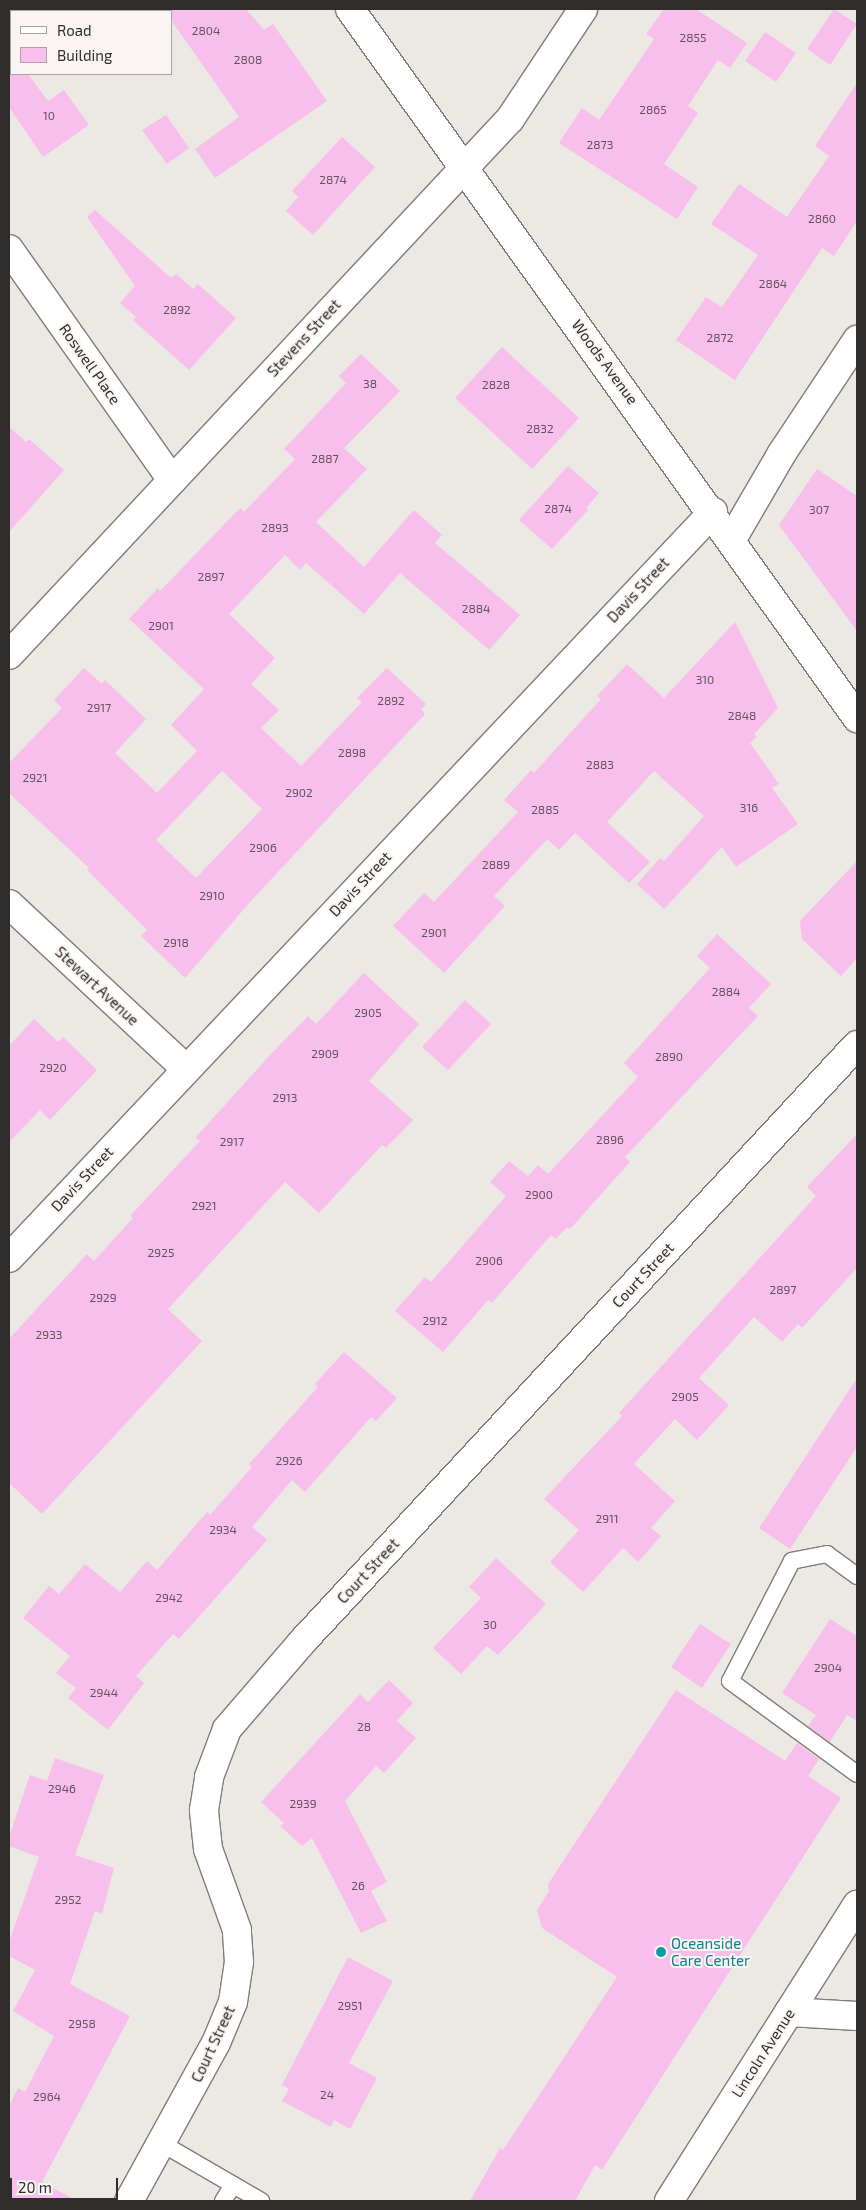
<!DOCTYPE html>
<html>
<head>
<meta charset="utf-8">
<style>
  body { margin:0 }
  #map { position:relative; width:866px; height:2210px; overflow:hidden; background:#ece8e4; font-family:"Exo 2",sans-serif }
  div>[style] { position:absolute }
  .building>* { inset:0; background:#f8bfed }
  .roads { filter:drop-shadow(1px 0 #807d79) drop-shadow(-1px 0 #807d79) drop-shadow(0 1px #807d79) drop-shadow(0 -1px #807d79) }
  .service>* { height:16px; margin:-8px; padding:0 8px; transform-origin:8px; border-radius:8px; background:#fff }
  .minor>* { height:28px; margin:-14px; padding:0 14px; transform-origin:14px; border-radius:14px; background:#fff }
  .tertiary>* { height:28px; margin:-14px; padding:0 14px; transform-origin:14px; border-radius:14px; background:#fff }
  .dots>* { width:14px; height:14px; translate:-50% -50%; box-sizing:border-box; border:2px solid #faf5f2; border-radius:50% }
  span { translate:-50% -50%; white-space:nowrap; text-align:center; line-height:1.15; -webkit-text-stroke:4px #faf5f2; paint-order:stroke }
  .number-label { font-size:12px; color:#61525c }
  .number-label span { -webkit-text-stroke-width:0 }
  .street-label { font-size:15px; color:#2f2d2c }
  .culture-label { font-size:15px; color:#0d838f }
  .left { translate:0 -50%; text-align:left }
  .frame { position:absolute; inset:0; border:10px solid #2f2d2c; pointer-events:none }
  .legend { position:absolute; left:10px; top:10px; width:162px; height:65px; box-sizing:border-box; background:#faf5f2; border:1px solid #a9a5a3; margin:0; padding:6px 9px; list-style:none; font-size:15px; color:#2f2d2c }
  .legend li { display:flex; align-items:center; gap:10px; height:25px }
  .legend b { width:25px; border:1px solid #a9a5a3 }
  .scale { position:absolute; left:10px; top:2178px; width:108px; height:22px; box-sizing:border-box; border:2px solid #2f2d2c; border-top:0; padding-left:6px; font-size:15px; line-height:18px; white-space:nowrap; color:#2f2d2c; -webkit-text-stroke:4px #faf5f2; paint-order:stroke }
</style>
</head>
<body>
<div id="map">
  <div class="building">
    <div style="clip-path:polygon(163px 9px,246px 9px,264px 30px,273px 24px,327px 101px,215px 178px,195px 149px,239px 117px,171px 20px,171px 11px)"></div>
    <div style="clip-path:polygon(664px 9px,696px 9px,747px 43px,730px 68px,718px 60px,688px 106px,698px 113px,664px 164px,698px 187px,677px 219px,559px 143px,582px 108px,599px 120px,654px 39px,646px 34px)"></div>
    <div style="clip-path:polygon(834px 9px,857px 24px,830px 65px,807px 49px)"></div>
    <div style="clip-path:polygon(765px 32px,796px 53px,776px 82px,745px 61px)"></div>
    <div style="clip-path:polygon(9px 46px,11px 74px,28px 74px,48px 101px,64px 90px,89px 125px,43px 157px,9px 107px)"></div>
    <div style="clip-path:polygon(857px 83px,857px 221px,834px 256px,822px 248px,735px 380px,676px 340px,706px 297px,722px 307px,758px 255px,711px 224px,739px 184px,787px 217px,829px 156px,815px 146px)"></div>
    <div style="clip-path:polygon(166px 115px,189px 148px,167px 164px,142px 130px)"></div>
    <div style="clip-path:polygon(342px 137px,375px 167px,313px 235px,286px 211px,298px 197px,292px 191px)"></div>
    <div style="clip-path:polygon(95px 210px,171px 278px,176px 274px,193px 289px,198px 284px,236px 318px,189px 370px,133px 320px,136px 317px,120px 303px,135px 286px,87px 217px)"></div>
    <div style="clip-path:polygon(502px 347px,579px 418px,532px 469px,455px 398px)"></div>
    <div style="clip-path:polygon(evenodd,361px 354px,400px 391px,344px 448px,367px 469px,316px 522px,364px 567px,414px 510px,442px 535px,435px 543px,520px 615px,489px 650px,400px 573px,364px 614px,306px 563px,300px 570px,285px 555px,229px 614px,275px 658px,251px 684px,279px 710px,261px 728px,301px 766px,362px 702px,357px 698px,387px 668px,426px 704px,421px 709px,425px 714px,250px 902px,185px 978px,141px 936px,147px 930px,87px 870px,89px 868px,9px 793px,9px 763px,62px 708px,54px 700px,84px 668px,102px 684px,105px 680px,146px 719px,115px 753px,157px 793px,197px 751px,171px 725px,204px 689px,129px 619px,158px 588px,160px 591px,240px 508px,244px 512px,295px 459px,284px 449px,346px 383px,339px 376px,361px 354px,222px 771px,262px 809px,196px 878px,156px 840px,222px 771px)"></div>
    <div style="clip-path:polygon(9px 427px,26px 442px,29px 439px,64px 470px,9px 532px)"></div>
    <div style="clip-path:polygon(568px 466px,599px 493px,586px 508px,588px 510px,552px 549px,519px 520px)"></div>
    <div style="clip-path:polygon(817px 469px,857px 496px,857px 631px,779px 525px)"></div>
    <div style="clip-path:polygon(735px 622px,778px 708px,754px 734px,757px 736px,750px 743px,779px 784px,772px 788px,798px 824px,736px 867px,722px 847px,664px 909px,637px 884px,660px 858px,664px 861px,704px 816px,654px 771px,607px 822px,650px 862px,629px 883px,575px 833px,559px 850px,547px 839px,494px 896px,505px 906px,444px 973px,393px 926px,424px 893px,434px 902px,518px 812px,504px 800px,531px 770px,534px 773px,601px 699px,597px 696px,627px 664px,664px 698px)"></div>
    <div style="clip-path:polygon(857px 861px,857px 958px,841px 976px,802px 939px,800px 921px)"></div>
    <div style="clip-path:polygon(717px 934px,771px 984px,749px 1008px,758px 1016px,625px 1157px,630px 1162px,570px 1229px,567px 1227px,556px 1239px,551px 1235px,492px 1303px,488px 1300px,443px 1352px,395px 1311px,425px 1277px,431px 1282px,506px 1196px,490px 1182px,509px 1161px,528px 1176px,538px 1165px,548px 1174px,638px 1077px,624px 1063px,710px 968px,697px 956px)"></div>
    <div style="clip-path:polygon(364px 973px,419px 1024px,369px 1081px,413px 1120px,386px 1148px,382px 1145px,319px 1213px,285px 1182px,168px 1309px,202px 1341px,42px 1514px,9px 1483px,9px 1339px,87px 1254px,94px 1261px,133px 1218px,130px 1216px,200px 1141px,196px 1137px,270px 1055px,308px 1016px,316px 1024px)"></div>
    <div style="clip-path:polygon(465px 1000px,491px 1024px,448px 1070px,422px 1047px)"></div>
    <div style="clip-path:polygon(34px 1019px,58px 1042px,63px 1037px,97px 1070px,50px 1120px,40px 1110px,9px 1142px,9px 1046px)"></div>
    <div style="clip-path:polygon(857px 1134px,857px 1268px,802px 1328px,798px 1324px,782px 1342px,754px 1317px,699px 1378px,729px 1405px,697px 1440px,675px 1419px,634px 1464px,675px 1501px,651px 1528px,661px 1536px,638px 1562px,623px 1548px,583px 1592px,550px 1562px,579px 1530px,544px 1499px,622px 1416px,619px 1413px,816px 1196px,807px 1187px)"></div>
    <div style="clip-path:polygon(344px 1352px,397px 1398px,376px 1421px,371px 1417px,305px 1492px,292px 1480px,252px 1527px,267px 1540px,179px 1639px,173px 1634px,136px 1676px,144px 1683px,108px 1730px,68px 1698px,76px 1688px,56px 1673px,70px 1656px,23px 1618px,49px 1586px,59px 1594px,85px 1564px,120px 1592px,147px 1561px,157px 1570px,207px 1512px,210px 1515px,252px 1467px,249px 1464px,318px 1387px,315px 1384px)"></div>
    <div style="clip-path:polygon(857px 1378px,857px 1447px,790px 1549px,759px 1528px)"></div>
    <div style="clip-path:polygon(496px 1558px,546px 1604px,498px 1655px,487px 1646px,461px 1674px,433px 1648px,481px 1598px,469px 1587px)"></div>
    <div style="clip-path:polygon(830px 1619px,857px 1636px,857px 1721px,847px 1715px,830px 1742px,808px 1726px,816px 1715px,782px 1693px)"></div>
    <div style="clip-path:polygon(700px 1624px,731px 1644px,702px 1688px,671px 1667px)"></div>
    <div style="clip-path:polygon(389px 1680px,413px 1703px,397px 1721px,416px 1738px,384px 1773px,376px 1766px,345px 1801px,387px 1882px,371px 1891px,387px 1921px,361px 1933px,312px 1838px,302px 1846px,280px 1826px,284px 1823px,261px 1802px,360px 1694px,368px 1702px)"></div>
    <div style="clip-path:polygon(676px 1690px,785px 1761px,797px 1743px,819px 1759px,808px 1776px,841px 1798px,602px 2170px,595px 2165px,575px 2201px,470px 2201px,500px 2148px,503px 2150px,617px 1977px,542px 1928px,537px 1910px,549px 1891px,548px 1884px)"></div>
    <div style="clip-path:polygon(55px 1758px,104px 1775px,75px 1855px,114px 1868px,102px 1914px,95px 1911px,70px 1984px,130px 2016px,42px 2182px,77px 2201px,9px 2201px,9px 2106px,18px 2088px,25px 2092px,54px 2036px,13px 2011px,35px 1970px,9px 1956px,9px 1942px,39px 1857px,9px 1846px,9px 1837px,30px 1775px,47px 1781px)"></div>
    <div style="clip-path:polygon(348px 1957px,393px 1981px,349px 2063px,377px 2078px,350px 2129px,334px 2120px,331px 2127px,282px 2101px,289px 2089px,282px 2085px)"></div>
  </div>
  <div class="roads">
    <div class="service">
      <div style="left:857px;top:1576px;width:37px;rotate:-144deg"></div>
      <div style="left:827px;top:1554px;width:36px;rotate:169deg"></div>
      <div style="left:792px;top:1561px;width:135px;rotate:117.3deg"></div>
      <div style="left:730px;top:1681px;width:157px;rotate:36.2deg"></div>
      <div style="left:161px;top:2143px;width:116px;rotate:30.1deg"></div>
      <div style="left:223px;top:2201px;width:19px;rotate:-58deg"></div>
    </div>
    <div class="minor">
      <div style="left:9px;top:249px;width:283px;rotate:54.8deg"></div>
      <div style="left:732px;top:539px;width:99px;rotate:-59.8deg"></div>
      <div style="left:782px;top:453px;width:136px;rotate:-56.4deg"></div>
      <div style="left:9px;top:655px;width:734px;rotate:-46.93deg"></div>
      <div style="left:510px;top:119px;width:132px;rotate:-56.4deg"></div>
      <div style="left:9px;top:904px;width:241px;rotate:43deg"></div>
      <div style="left:9px;top:1258px;width:1026px;rotate:-46.66deg"></div>
      <div style="left:789px;top:2012px;width:68px;rotate:3.4deg"></div>
      <div style="left:129px;top:2201px;width:180px;rotate:-61.2deg"></div>
      <div style="left:216px;top:2043px;width:44px;rotate:-67.5deg"></div>
      <div style="left:233px;top:2002px;width:40px;rotate:-81.5deg"></div>
      <div style="left:239px;top:1962px;width:32px;rotate:-94deg"></div>
      <div style="left:237px;top:1930px;width:86px;rotate:-109.7deg"></div>
      <div style="left:208px;top:1849px;width:39px;rotate:-96deg"></div>
      <div style="left:204px;top:1810px;width:33px;rotate:-81deg"></div>
      <div style="left:209px;top:1777px;width:51px;rotate:-69.4deg"></div>
      <div style="left:227px;top:1729px;width:115px;rotate:-49.2deg"></div>
      <div style="left:302px;top:1642px;width:815px;rotate:-47.09deg"></div>
    </div>
    <div class="tertiary">
      <div style="left:350px;top:9px;width:872px;rotate:54.43deg"></div>
      <div style="left:669px;top:2201px;width:351px;rotate:-57.6deg"></div>
    </div>
  </div>
  <div class="dots">
    <div style="left:661px;top:1952px;background:#0f9aa8"></div>
  </div>
  <div class="number-label">
    <span style="left:206px;top:31px">2804</span>
    <span style="left:693px;top:38px">2855</span>
    <span style="left:248px;top:60px">2808</span>
    <span style="left:653px;top:110px">2865</span>
    <span style="left:49px;top:116px">10</span>
    <span style="left:600px;top:145px">2873</span>
    <span style="left:333px;top:180px">2874</span>
    <span style="left:822px;top:219px">2860</span>
    <span style="left:773px;top:284px">2864</span>
    <span style="left:177px;top:310px">2892</span>
    <span style="left:720px;top:338px">2872</span>
    <span style="left:370px;top:384px">38</span>
    <span style="left:496px;top:385px">2828</span>
    <span style="left:540px;top:429px">2832</span>
    <span style="left:325px;top:459px">2887</span>
    <span style="left:558px;top:509px">2874</span>
    <span style="left:819px;top:510px">307</span>
    <span style="left:275px;top:528px">2893</span>
    <span style="left:211px;top:577px">2897</span>
    <span style="left:476px;top:609px">2884</span>
    <span style="left:161px;top:626px">2901</span>
    <span style="left:705px;top:680px">310</span>
    <span style="left:391px;top:701px">2892</span>
    <span style="left:99px;top:708px">2917</span>
    <span style="left:742px;top:716px">2848</span>
    <span style="left:352px;top:753px">2898</span>
    <span style="left:600px;top:765px">2883</span>
    <span style="left:35px;top:778px">2921</span>
    <span style="left:299px;top:793px">2902</span>
    <span style="left:749px;top:808px">316</span>
    <span style="left:545px;top:810px">2885</span>
    <span style="left:263px;top:848px">2906</span>
    <span style="left:496px;top:865px">2889</span>
    <span style="left:212px;top:896px">2910</span>
    <span style="left:434px;top:933px">2901</span>
    <span style="left:176px;top:943px">2918</span>
    <span style="left:726px;top:992px">2884</span>
    <span style="left:368px;top:1013px">2905</span>
    <span style="left:325px;top:1054px">2909</span>
    <span style="left:669px;top:1057px">2890</span>
    <span style="left:53px;top:1068px">2920</span>
    <span style="left:285px;top:1098px">2913</span>
    <span style="left:610px;top:1140px">2896</span>
    <span style="left:232px;top:1142px">2917</span>
    <span style="left:539px;top:1195px">2900</span>
    <span style="left:204px;top:1206px">2921</span>
    <span style="left:161px;top:1253px">2925</span>
    <span style="left:489px;top:1261px">2906</span>
    <span style="left:783px;top:1290px">2897</span>
    <span style="left:103px;top:1298px">2929</span>
    <span style="left:435px;top:1321px">2912</span>
    <span style="left:49px;top:1335px">2933</span>
    <span style="left:685px;top:1397px">2905</span>
    <span style="left:289px;top:1461px">2926</span>
    <span style="left:607px;top:1519px">2911</span>
    <span style="left:223px;top:1530px">2934</span>
    <span style="left:169px;top:1598px">2942</span>
    <span style="left:490px;top:1625px">30</span>
    <span style="left:828px;top:1668px">2904</span>
    <span style="left:104px;top:1693px">2944</span>
    <span style="left:364px;top:1727px">28</span>
    <span style="left:62px;top:1789px">2946</span>
    <span style="left:303px;top:1804px">2939</span>
    <span style="left:358px;top:1886px">26</span>
    <span style="left:68px;top:1900px">2952</span>
    <span style="left:350px;top:2006px">2951</span>
    <span style="left:82px;top:2024px">2958</span>
    <span style="left:327px;top:2095px">24</span>
    <span style="left:47px;top:2097px">2964</span>
  </div>
  <div class="street-label">
    <span style="left:304px;top:338px;rotate:-47deg">Stevens Street</span>
    <span style="left:605px;top:362px;rotate:54deg">Woods Avenue</span>
    <span style="left:90px;top:364px;rotate:55deg">Roswell Place</span>
    <span style="left:638px;top:590px;rotate:-47deg">Davis Street</span>
    <span style="left:360px;top:884px;rotate:-47deg">Davis Street</span>
    <span style="left:97px;top:986px;rotate:43deg">Stewart Avenue</span>
    <span style="left:82px;top:1179px;rotate:-47deg">Davis Street</span>
    <span style="left:643px;top:1275px;rotate:-47deg">Court Street</span>
    <span style="left:368px;top:1571px;rotate:-47deg">Court Street</span>
    <span style="left:213px;top:2044px;rotate:-65deg">Court Street</span>
    <span style="left:763px;top:2053px;rotate:-57deg">Lincoln Avenue</span>
  </div>
  <div class="culture-label">
    <span class="left" style="left:671px;top:1952px">Oceanside<br>Care Center</span>
  </div>
  <div class="frame"></div>
  <ul class="legend">
  <li><b style="height:6px;background:#fff"></b>Road</li>
  <li><b style="height:14px;background:#f8bfed"></b>Building</li>
  </ul>
  <div class="scale">20 m</div>
</div>
</body>
</html>
